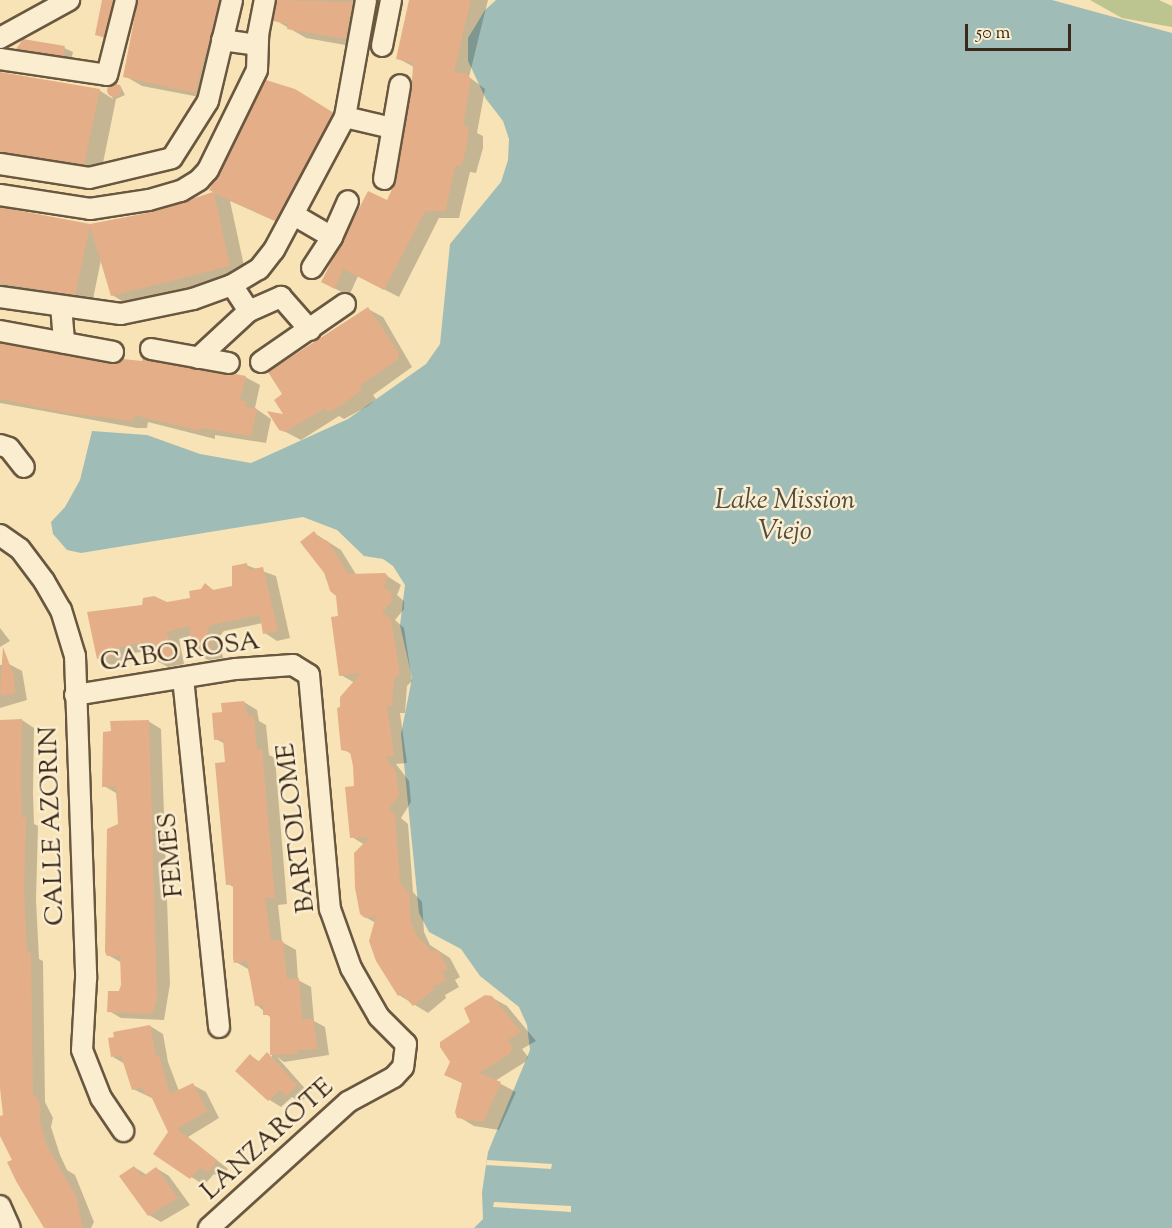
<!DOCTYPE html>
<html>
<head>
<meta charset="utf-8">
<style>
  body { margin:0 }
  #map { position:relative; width:1172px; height:1228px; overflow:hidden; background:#f8e3b7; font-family:"Sorts Mill Goudy",serif }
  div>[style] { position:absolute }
  .green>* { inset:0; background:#bcc48f }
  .water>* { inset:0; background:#9fbdb6 }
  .pier>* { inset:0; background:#f8e3b7 }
  .shadow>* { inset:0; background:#0003 }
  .building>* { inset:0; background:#e4af88 }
  .round { border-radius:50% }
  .roads { filter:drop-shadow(2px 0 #6a5740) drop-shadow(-2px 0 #6a5740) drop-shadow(0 2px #6a5740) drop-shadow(0 -2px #6a5740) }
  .minor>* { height:20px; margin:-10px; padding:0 10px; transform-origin:10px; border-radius:10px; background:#faedd0 }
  span { translate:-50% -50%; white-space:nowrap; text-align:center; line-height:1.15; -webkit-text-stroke:5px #faedd0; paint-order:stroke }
  .street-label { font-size:26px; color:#3a2818 }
  .water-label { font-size:27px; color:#534d40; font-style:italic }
  .scale { position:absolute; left:965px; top:24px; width:106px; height:27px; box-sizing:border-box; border:3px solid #3a2818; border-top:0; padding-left:8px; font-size:18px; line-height:21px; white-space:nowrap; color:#3a2818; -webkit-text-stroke:4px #faedd0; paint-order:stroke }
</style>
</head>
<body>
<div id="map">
  <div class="green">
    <div style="clip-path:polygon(1090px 0,1159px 0,1172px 6px,1172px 27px,1122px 18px)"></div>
  </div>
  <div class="water">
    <div style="clip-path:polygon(496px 0,1052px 0,1172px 33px,1172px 1228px,474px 1228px,483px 1219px,482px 1192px,488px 1152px,530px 1050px,527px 1025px,519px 1007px,480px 976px,461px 949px,429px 932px,419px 913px,401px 734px,412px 678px,400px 625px,405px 585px,393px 566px,383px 559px,364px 556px,337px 530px,303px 517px,81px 553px,67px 550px,53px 534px,51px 522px,65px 507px,80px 480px,92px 431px,147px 435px,200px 454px,251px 463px,348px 419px,426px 364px,440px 344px,450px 244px,501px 182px,508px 160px,509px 139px,503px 121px,486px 99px,468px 61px,468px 38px,485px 10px)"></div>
  </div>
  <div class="pier">
    <div style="clip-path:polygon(487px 1160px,552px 1164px,551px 1169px,486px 1165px)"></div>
    <div style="clip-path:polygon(494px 1202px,571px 1206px,571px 1212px,493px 1207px)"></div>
  </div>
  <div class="shadow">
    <div style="clip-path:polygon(104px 0,124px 0,112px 41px,97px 35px)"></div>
    <div style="clip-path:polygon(138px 0,237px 0,215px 100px,142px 86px,125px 76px)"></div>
    <div style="clip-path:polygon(279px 0,372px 0,362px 48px,306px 38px,275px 20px)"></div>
    <div style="clip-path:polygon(410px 0,488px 0,469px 77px,485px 89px,477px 133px,483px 136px,483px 148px,476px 173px,470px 172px,459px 218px,439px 218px,399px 297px,358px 276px,349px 296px,323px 282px,388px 202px,397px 181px,414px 67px,397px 58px)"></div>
    <div style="clip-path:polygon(64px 48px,73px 52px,71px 60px,18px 49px)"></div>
    <div style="clip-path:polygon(0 75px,99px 90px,113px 99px,108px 88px,120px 85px,125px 95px,116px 99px,101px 173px,0 156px)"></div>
    <div style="clip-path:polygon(295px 91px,350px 123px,293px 229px,230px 201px,246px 275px,129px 305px,112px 295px,101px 260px,92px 304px,0 289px,0 209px,90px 225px,152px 213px,216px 193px)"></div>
    <div style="clip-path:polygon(368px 309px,383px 317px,412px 367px,373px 395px,376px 399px,368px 406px,344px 419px,339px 416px,301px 440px,280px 429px,286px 416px,284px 394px)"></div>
    <div style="clip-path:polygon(0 345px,111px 365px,245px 377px,260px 385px,255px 408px,271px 419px,266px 443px,215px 435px,215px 439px,148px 422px,147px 428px,137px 428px,0 403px)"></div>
    <div style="clip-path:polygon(314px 533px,341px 550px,357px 576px,384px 574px,401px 585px,397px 595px,404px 601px,404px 609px,395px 620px,404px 628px,412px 681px,407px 686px,405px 713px,400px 713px,407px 763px,396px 764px,409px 781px,411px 802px,401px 818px,408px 824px,413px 892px,422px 902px,424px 932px,430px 945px,450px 958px,460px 977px,455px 980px,459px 987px,445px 995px,446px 998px,428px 1013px,399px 995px,376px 923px,365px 917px,365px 845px,352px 837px,355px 787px,353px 755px,343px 749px,342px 708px,355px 683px,341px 675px,338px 595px,326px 579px)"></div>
    <div style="clip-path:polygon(246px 565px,276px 576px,290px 638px,277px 641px,265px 633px,263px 623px,224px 631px,219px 637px,223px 658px,208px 660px,196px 653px,193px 635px,179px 639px,184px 664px,168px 667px,155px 660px,153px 650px,128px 654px,130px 662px,111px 665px,98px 658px,167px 604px,191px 599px,206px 585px,215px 591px,234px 587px)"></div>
    <div style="clip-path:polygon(0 628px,10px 641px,0 647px)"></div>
    <div style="clip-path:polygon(9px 664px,22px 671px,27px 700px,0 708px,0 665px)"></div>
    <div style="clip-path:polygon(244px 702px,257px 710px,259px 721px,266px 725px,269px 755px,275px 758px,287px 904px,278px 905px,282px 942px,296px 950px,298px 980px,311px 987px,314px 1021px,325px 1027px,329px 1055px,284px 1062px,277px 1057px,309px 1093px,301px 1102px,292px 1097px,281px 1107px,268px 1099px,251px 1056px,260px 1062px,267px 1054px,272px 1057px,271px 1018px,257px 1005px,248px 969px,236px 962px,235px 888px,228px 884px,227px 763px,225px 744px,216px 739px,224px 714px)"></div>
    <div style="clip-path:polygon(22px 720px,34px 728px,33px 792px,34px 824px,38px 826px,36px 900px,39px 959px,43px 961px,45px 1102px,53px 1118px,51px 1127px,60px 1155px,67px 1170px,75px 1175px,94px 1222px,91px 1228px,46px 1228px,0 1130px,0 1117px,5px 1116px,0 1083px,0 721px)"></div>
    <div style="clip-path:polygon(148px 721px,161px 729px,170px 984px,164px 1020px,121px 1018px,109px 1011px,122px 985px,122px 963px,108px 955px,120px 825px,116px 793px,104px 786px)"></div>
    <div style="clip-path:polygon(491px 997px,507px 1006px,536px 1041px,522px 1049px,528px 1057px,525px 1062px,495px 1081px,516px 1092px,499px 1130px,474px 1126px,459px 1117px,464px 1084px,446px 1075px,472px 1022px)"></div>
    <div style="clip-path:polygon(150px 1026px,163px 1034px,168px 1062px,179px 1091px,193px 1085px,206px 1092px,219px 1118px,188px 1137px,228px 1169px,222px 1178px,214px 1174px,204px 1185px,155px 1154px,170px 1132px,154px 1099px,133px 1089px,125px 1064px,113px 1057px)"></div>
    <div style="clip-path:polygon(134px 1167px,147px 1175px,156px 1168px,169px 1176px,190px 1205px,161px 1222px,149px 1215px)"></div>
  </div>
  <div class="building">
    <div style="clip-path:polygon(102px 0,114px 0,104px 37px,95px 35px)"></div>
    <div style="clip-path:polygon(138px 0,220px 0,195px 93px,123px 77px)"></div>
    <div style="clip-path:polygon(277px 0,353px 2px,345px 39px,287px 29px,288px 24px,273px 21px)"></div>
    <div style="clip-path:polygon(409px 0,471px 0,454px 72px,467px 74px,471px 79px,463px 126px,469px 127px,466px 150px,461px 166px,456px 165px,445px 211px,425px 211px,384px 290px,343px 269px,335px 289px,321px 282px,368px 191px,387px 200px,396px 181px,412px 87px,413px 63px,396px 59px)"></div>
    <div style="clip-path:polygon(23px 39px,65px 46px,63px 56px,16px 49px)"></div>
    <div style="clip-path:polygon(0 72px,100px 89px,84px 164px,0 152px)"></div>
    <div style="clip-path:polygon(266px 80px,295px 89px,334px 113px,276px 221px,214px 193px,230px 266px,111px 296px,90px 226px,75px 295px,0 283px,0 207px,90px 224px,152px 212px,213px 192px,209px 190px)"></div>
    <div class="round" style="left:107px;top:83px;width:14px;height:14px"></div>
    <div style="clip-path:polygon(368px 307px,399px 353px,398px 359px,359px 386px,362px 390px,339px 407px,328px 412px,325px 408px,285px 432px,279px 430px,267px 411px,283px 414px,274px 400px,282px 394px,268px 372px)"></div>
    <div style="clip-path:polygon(0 343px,111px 364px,123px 359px,142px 361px,143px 357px,246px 376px,240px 400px,247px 402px,246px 407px,257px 409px,251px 436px,201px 428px,200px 431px,134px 415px,133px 421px,66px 413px,0 399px)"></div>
    <div style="clip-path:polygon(314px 531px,319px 538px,328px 541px,348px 574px,385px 573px,388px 576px,384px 587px,391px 592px,392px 601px,382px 612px,391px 619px,400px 674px,394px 678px,392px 706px,387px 706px,394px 756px,385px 757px,396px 772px,399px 795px,389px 809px,395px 815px,400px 883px,409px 893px,411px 923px,417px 936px,432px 951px,437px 949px,448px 969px,442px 972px,446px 980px,432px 987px,434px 990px,413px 1006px,402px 994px,398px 996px,376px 961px,369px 941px,376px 916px,365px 918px,360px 914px,355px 888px,354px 853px,370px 837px,350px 838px,345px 787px,354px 786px,353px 766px,350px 752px,341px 750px,337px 708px,340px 707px,340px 697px,361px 673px,339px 676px,331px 617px,338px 616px,336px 596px,330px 591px,325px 574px,300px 542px)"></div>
    <div style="clip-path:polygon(247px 563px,248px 570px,263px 567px,278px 631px,263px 634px,260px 615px,211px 625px,207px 629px,211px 651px,194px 654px,189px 626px,167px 632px,172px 657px,154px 661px,149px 641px,116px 648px,118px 655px,97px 659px,87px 612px,142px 605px,143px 598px,154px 596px,167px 602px,190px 598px,189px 591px,201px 589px,205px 583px,213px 590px,232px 586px,232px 566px)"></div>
    <div style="clip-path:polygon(3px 647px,14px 676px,15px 693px,4px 696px,0 693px)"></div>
    <div style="clip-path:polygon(244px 701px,248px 717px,254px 716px,257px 750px,262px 749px,275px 898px,265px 898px,271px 940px,283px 941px,287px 979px,299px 978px,302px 1019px,313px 1019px,316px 1037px,317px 1049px,297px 1050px,298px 1054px,270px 1055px,270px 1015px,263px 1015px,263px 1005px,255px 1006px,247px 961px,234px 963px,233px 958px,233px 884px,226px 885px,215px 763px,225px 762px,223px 739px,214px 740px,212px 713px,222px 712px,221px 703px)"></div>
    <div style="clip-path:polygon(22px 719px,21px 784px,22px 818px,26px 817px,24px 892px,27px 953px,31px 952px,33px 1096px,36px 1095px,41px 1110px,39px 1119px,47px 1146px,76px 1196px,83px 1228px,44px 1228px,16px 1181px,7px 1162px,12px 1160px,0 1136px,0 1116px,3px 1115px,0 1088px,0 720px)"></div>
    <div style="clip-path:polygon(149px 720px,157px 999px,152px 1014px,107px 1012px,108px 991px,119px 991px,121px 985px,120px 956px,107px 956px,105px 952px,107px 829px,118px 824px,116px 786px,102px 787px,103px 732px,111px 731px,110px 721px)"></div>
    <div style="clip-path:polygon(485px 995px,492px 996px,521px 1032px,508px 1040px,513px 1048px,509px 1054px,479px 1073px,501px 1082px,483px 1122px,457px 1118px,455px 1112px,462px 1083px,444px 1075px,450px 1062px,440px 1047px,440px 1042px,470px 1022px,464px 1008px)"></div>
    <div style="clip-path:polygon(150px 1025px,156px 1056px,159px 1056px,170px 1094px,193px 1083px,207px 1111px,177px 1129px,217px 1160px,209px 1172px,200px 1168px,190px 1179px,153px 1154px,168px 1132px,150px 1094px,145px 1095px,142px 1087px,132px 1090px,121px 1056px,111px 1057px,108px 1038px,114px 1037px,113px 1032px)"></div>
    <div style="clip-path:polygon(267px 1052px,297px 1085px,287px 1096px,280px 1090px,268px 1101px,235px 1071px,250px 1054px,258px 1062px)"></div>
    <div style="clip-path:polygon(134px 1166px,142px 1177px,156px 1167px,178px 1198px,148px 1216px,119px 1176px)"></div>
  </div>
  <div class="roads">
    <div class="minor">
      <div style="left:0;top:38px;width:79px;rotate:-28.8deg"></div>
      <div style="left:222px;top:40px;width:35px;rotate:8deg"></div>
      <div style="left:382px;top:46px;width:47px;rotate:-78.9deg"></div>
      <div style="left:0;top:59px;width:108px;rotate:8.5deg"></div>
      <div style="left:107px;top:75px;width:77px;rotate:-75.8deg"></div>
      <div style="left:345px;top:117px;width:48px;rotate:13.2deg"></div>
      <div style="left:0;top:164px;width:90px;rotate:8.9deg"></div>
      <div style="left:89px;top:178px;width:85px;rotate:-13.5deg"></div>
      <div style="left:172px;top:158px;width:67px;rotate:-57.7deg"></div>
      <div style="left:208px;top:101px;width:104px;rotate:-76.6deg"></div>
      <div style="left:384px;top:179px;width:95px;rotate:-80.3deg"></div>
      <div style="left:0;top:195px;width:91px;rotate:8.8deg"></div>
      <div style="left:90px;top:209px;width:60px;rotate:-8.7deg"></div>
      <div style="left:149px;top:200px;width:33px;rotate:-16deg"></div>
      <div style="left:181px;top:191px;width:21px;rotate:-31deg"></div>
      <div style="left:199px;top:180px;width:13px;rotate:-48deg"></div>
      <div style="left:208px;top:170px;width:111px;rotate:-63.9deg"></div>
      <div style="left:257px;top:70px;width:35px;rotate:-88deg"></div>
      <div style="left:258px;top:35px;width:36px;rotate:-79deg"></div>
      <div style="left:294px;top:215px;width:44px;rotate:30.1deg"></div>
      <div style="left:312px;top:268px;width:37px;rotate:-57deg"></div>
      <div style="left:332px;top:237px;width:39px;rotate:-66deg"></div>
      <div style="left:232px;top:285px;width:31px;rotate:57deg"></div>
      <div style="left:249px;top:311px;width:35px;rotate:-24deg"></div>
      <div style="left:281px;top:297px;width:44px;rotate:48.7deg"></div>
      <div style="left:0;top:297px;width:122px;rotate:8deg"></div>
      <div style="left:121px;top:314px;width:74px;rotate:-11.8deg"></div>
      <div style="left:193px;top:299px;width:41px;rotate:-19.7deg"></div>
      <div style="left:232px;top:285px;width:31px;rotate:-31deg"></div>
      <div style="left:259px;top:269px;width:24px;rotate:-52deg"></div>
      <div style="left:274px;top:250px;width:151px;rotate:-61.9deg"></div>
      <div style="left:345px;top:117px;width:119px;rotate:-79.8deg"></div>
      <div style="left:61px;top:306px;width:37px;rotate:85deg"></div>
      <div style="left:0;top:331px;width:115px;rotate:10.5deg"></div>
      <div style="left:151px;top:349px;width:79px;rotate:10.2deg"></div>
      <div style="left:198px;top:358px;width:69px;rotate:-42.7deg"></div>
      <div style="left:261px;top:362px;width:102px;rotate:-34.6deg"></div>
      <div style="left:0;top:445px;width:9px;rotate:18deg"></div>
      <div style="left:9px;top:448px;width:24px;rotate:52deg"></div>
      <div style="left:0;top:535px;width:24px;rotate:35deg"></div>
      <div style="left:20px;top:549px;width:40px;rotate:53deg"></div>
      <div style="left:44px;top:581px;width:34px;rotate:60deg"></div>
      <div style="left:61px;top:610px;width:48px;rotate:73.1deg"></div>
      <div style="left:75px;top:656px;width:323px;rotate:88deg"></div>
      <div style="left:86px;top:979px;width:71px;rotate:93.2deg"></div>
      <div style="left:82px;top:1050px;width:52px;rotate:68.4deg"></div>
      <div style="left:101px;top:1098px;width:40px;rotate:56deg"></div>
      <div style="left:183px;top:678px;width:351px;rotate:84.1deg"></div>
      <div style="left:75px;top:695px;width:163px;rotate:-9.2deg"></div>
      <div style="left:236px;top:669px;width:57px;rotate:-4deg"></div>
      <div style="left:293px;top:665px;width:19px;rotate:32deg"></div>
      <div style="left:309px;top:675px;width:235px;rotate:84.9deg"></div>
      <div style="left:330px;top:909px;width:63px;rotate:70.4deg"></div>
      <div style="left:351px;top:968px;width:56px;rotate:60.3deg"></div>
      <div style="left:379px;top:1017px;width:38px;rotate:45deg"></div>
      <div style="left:406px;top:1044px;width:23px;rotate:97deg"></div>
      <div style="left:403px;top:1067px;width:13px;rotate:132deg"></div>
      <div style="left:394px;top:1077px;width:52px;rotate:151.5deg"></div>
      <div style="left:348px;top:1102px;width:188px;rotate:137.8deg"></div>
      <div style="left:0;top:1206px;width:24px;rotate:66deg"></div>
    </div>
  </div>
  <div class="street-label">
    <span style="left:180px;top:653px;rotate:-8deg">CABO ROSA</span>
    <span style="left:53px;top:826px;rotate:-92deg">CALLE AZORIN</span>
    <span style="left:297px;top:828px;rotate:-97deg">BARTOLOME</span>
    <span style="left:172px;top:855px;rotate:-95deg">FEMES</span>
    <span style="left:268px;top:1140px;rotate:-42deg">LANZAROTE</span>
  </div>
  <div class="water-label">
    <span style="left:785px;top:517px">Lake Mission<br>Viejo</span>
  </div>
  <div class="scale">50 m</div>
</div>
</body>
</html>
